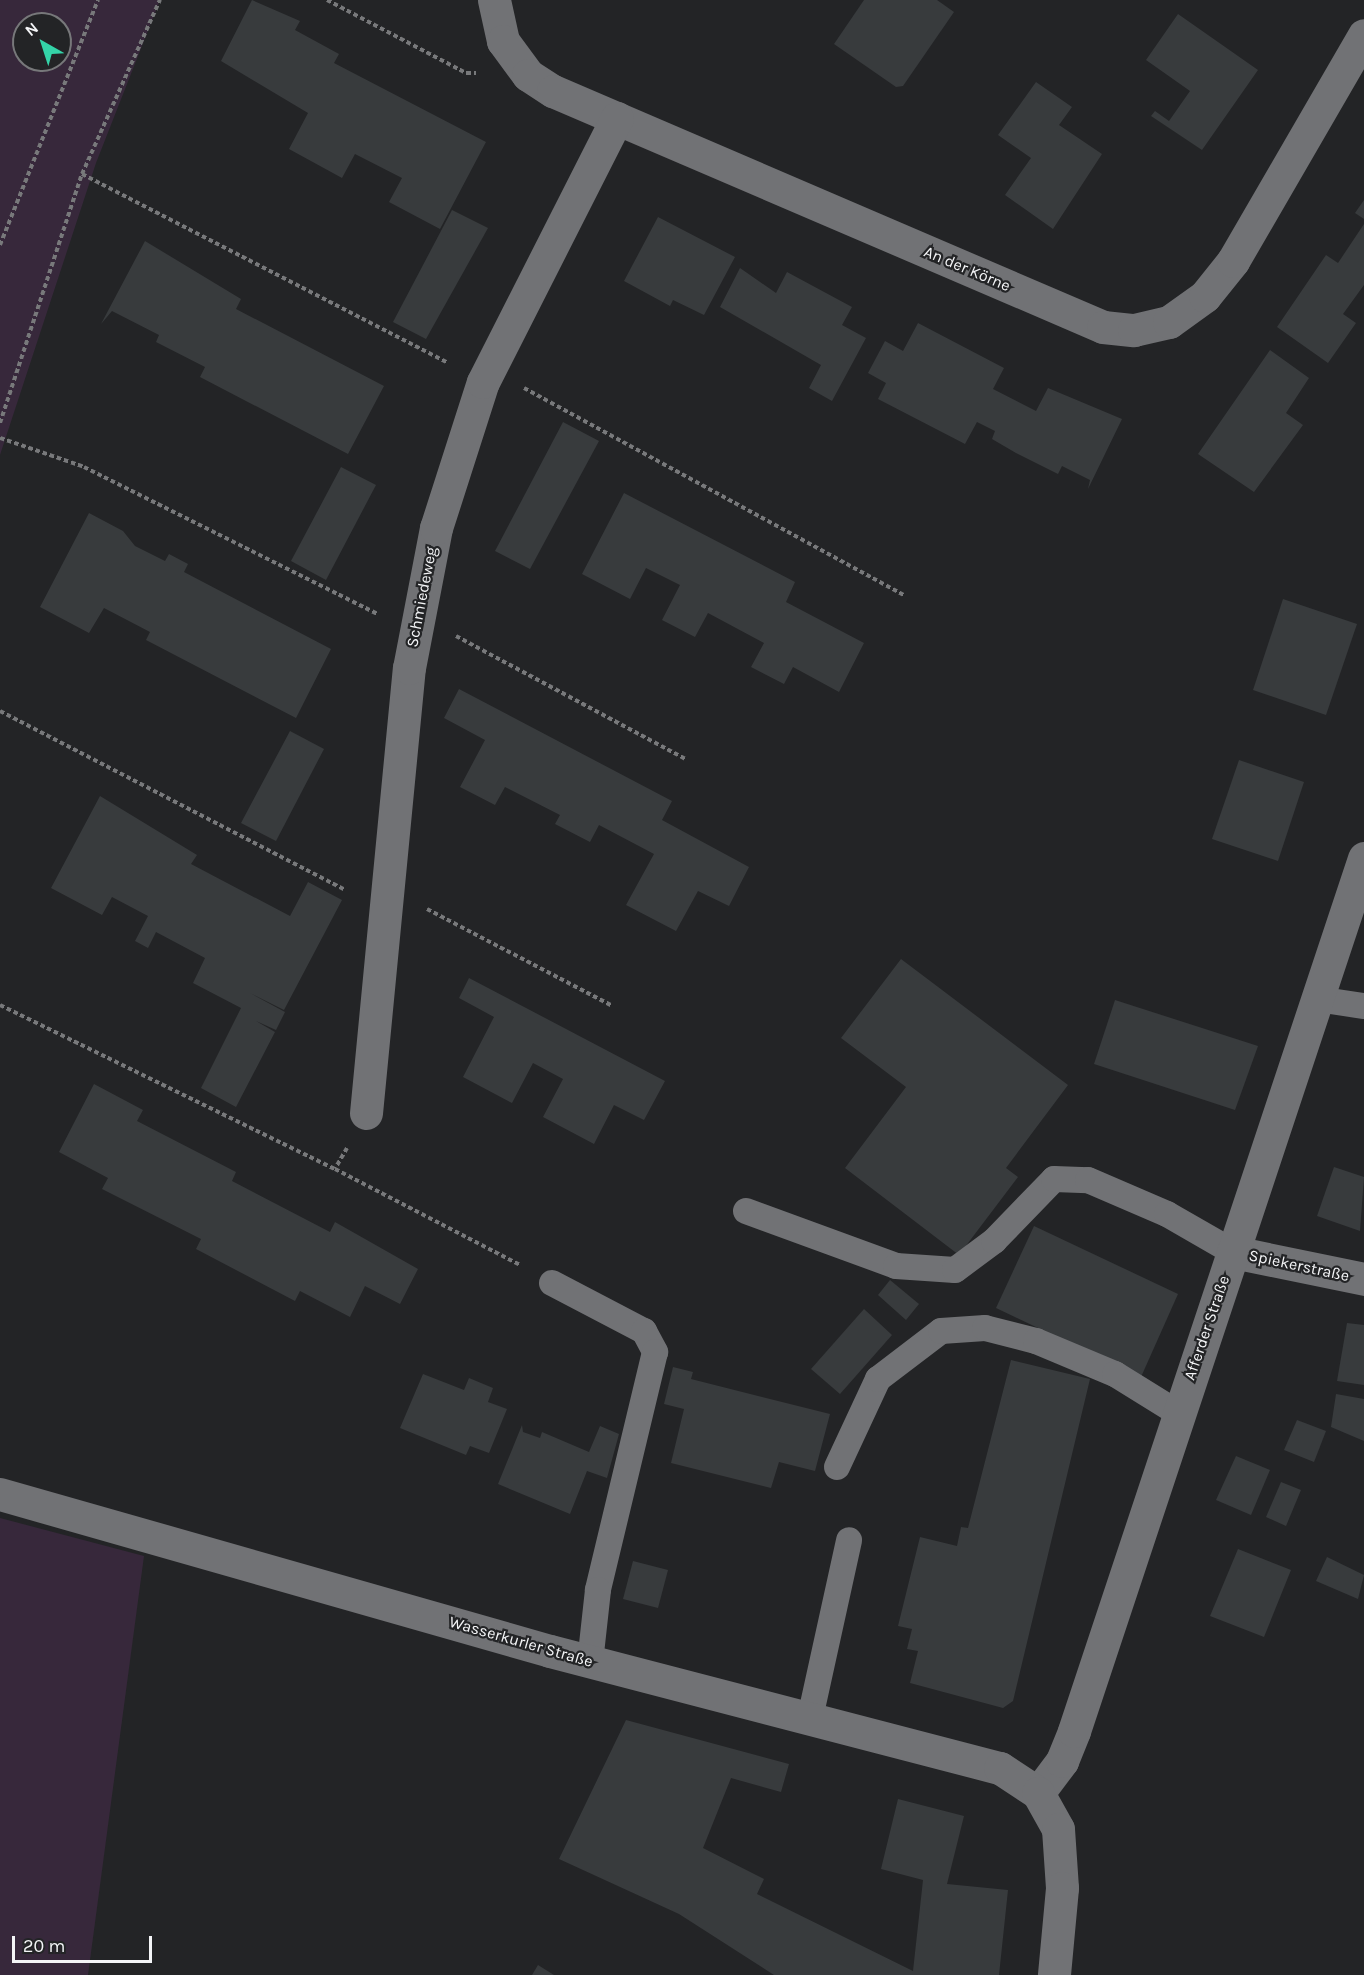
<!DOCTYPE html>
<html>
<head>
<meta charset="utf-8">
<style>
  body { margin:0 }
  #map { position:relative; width:1364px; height:1975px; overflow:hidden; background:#232426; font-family:Karla,sans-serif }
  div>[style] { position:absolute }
  .green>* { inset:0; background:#37283b }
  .building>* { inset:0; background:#383b3d }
  .path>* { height:4px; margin-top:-2px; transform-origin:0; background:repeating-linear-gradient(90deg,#78797b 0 4.5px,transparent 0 7.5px) }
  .service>* { height:26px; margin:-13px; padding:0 13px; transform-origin:13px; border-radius:13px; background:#717275 }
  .minor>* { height:33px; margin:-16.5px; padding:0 16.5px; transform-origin:16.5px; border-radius:16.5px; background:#717275 }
  .tertiary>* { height:33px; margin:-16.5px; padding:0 16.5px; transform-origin:16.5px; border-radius:16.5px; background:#717275 }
  .secondary>* { height:33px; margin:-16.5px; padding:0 16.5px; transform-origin:16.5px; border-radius:16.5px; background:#717275 }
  span { translate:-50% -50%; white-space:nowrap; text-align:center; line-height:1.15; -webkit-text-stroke:4.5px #232426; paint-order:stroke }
  .street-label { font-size:16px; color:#f4f5f7 }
  .north { position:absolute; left:12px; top:12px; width:60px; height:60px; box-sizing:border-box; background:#232426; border:2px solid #77787a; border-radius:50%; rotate:321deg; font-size:16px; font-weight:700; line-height:24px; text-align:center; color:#f4f5f7 }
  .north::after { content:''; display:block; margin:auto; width:21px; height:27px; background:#34d4a8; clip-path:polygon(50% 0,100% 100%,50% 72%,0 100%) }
  .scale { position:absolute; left:12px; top:1936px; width:140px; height:27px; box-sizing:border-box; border:3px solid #f4f5f7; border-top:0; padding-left:8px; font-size:18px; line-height:21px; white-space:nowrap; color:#f4f5f7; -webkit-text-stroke:4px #232426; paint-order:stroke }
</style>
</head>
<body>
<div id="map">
  <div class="green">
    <div style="clip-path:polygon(evenodd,0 0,160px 0,96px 163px,0 455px,0 0,24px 24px,60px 24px,60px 60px,24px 60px,24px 24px)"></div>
    <div style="clip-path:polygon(0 1518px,144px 1556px,88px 1975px,0 1975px)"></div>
  </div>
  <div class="building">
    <div style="clip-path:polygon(252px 0,300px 21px,295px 30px,339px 54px,334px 63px,486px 142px,440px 229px,389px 202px,402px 178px,355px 154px,342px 178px,289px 149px,308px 113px,221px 61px)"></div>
    <div style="clip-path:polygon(864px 0,937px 0,954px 12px,903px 86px,896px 87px,834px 44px)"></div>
    <div style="clip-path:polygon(1178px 14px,1258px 70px,1202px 150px,1151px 116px,1155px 111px,1169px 121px,1190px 91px,1146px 60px)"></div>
    <div style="clip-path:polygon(1036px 82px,1072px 107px,1059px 125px,1102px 154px,1053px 229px,1005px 195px,1031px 158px,998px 135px)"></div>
    <div style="clip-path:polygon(1364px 200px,1364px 219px,1355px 213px)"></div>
    <div style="clip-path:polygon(452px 210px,488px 228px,426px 339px,393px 322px)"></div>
    <div style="clip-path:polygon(658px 217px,735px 257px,704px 315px,673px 300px,670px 306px,624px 281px)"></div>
    <div style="clip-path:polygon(1364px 224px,1364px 285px,1343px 314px,1356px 323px,1328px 363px,1277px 327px,1326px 255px,1338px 263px)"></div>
    <div style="clip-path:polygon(145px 241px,241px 299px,236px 309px,384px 386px,348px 454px,200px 377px,205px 367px,156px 342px,159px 335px,112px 311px,101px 324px)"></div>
    <div style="clip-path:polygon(740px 268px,776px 293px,787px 272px,852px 307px,842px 325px,866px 338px,832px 401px,809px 388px,821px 365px,720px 307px)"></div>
    <div style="clip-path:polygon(918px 323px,1004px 368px,993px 389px,1036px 411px,1048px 388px,1122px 419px,1088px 489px,1090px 480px,1062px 466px,1058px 474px,1016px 453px,992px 439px,995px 431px,977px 422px,965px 444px,878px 399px,886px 383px,868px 373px,885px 341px,903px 351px)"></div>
    <div style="clip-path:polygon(1270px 350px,1309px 378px,1286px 413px,1303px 425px,1254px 492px,1198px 454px)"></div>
    <div style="clip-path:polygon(563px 422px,599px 441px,530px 569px,495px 551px)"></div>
    <div style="clip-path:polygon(341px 467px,376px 485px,326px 580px,291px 561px)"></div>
    <div style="clip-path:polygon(624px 493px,795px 582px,786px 602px,864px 643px,839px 692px,793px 667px,784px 684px,751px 667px,764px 643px,708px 613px,695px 637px,662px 620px,680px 585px,646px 568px,630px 599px,582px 574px)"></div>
    <div style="clip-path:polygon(89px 513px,123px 531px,135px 546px,165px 561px,169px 554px,188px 564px,184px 572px,331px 649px,296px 718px,146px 640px,150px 632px,104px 608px,89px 633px,40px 607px)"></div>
    <div style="clip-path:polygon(1283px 599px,1357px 624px,1326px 715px,1253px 690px)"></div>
    <div style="clip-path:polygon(459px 689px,672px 801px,662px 820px,749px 867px,729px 906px,698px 891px,676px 931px,626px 905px,654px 854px,599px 825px,590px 842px,555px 824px,560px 815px,505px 787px,495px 805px,460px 787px,485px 740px,444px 718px)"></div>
    <div style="clip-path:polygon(290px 731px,324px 749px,276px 841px,241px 823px)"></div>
    <div style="clip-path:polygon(1239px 760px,1304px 782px,1278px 861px,1212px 839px)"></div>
    <div style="clip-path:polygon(100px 796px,197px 855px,191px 864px,290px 916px,308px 882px,342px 900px,284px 1010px,250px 993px,285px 1012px,276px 1030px,256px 1021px,275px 1032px,236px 1107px,201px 1088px,241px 1008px,193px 983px,205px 958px,156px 932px,148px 948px,135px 941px,148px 916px,112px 897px,102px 915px,51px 888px)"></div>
    <div style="clip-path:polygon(901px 959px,1068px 1085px,1006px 1168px,1018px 1177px,959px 1255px,845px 1168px,906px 1087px,841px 1038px)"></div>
    <div style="clip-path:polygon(469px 978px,665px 1081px,644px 1120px,614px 1105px,594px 1144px,543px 1117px,563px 1079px,533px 1063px,512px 1103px,463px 1077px,494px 1017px,459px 998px)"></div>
    <div style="clip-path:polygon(1115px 1000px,1258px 1046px,1235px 1110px,1094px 1064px)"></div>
    <div style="clip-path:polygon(94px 1084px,143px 1110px,137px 1121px,236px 1172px,232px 1181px,330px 1232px,335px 1222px,418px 1269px,400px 1304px,365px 1286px,350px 1317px,300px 1291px,295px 1301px,196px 1249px,201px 1239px,102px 1189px,108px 1178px,59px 1152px)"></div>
    <div style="clip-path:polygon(1334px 1167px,1364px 1177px,1360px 1231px,1317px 1216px)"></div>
    <div style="clip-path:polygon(1034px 1226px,1178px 1294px,1141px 1377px,996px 1308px)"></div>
    <div style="clip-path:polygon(890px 1280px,919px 1304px,906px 1320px,878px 1295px)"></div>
    <div style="clip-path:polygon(864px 1309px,892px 1335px,840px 1394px,811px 1369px)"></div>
    <div style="clip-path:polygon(1347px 1323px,1364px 1325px,1364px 1385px,1337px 1381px)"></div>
    <div style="clip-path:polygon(1011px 1360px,1090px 1379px,1013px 1701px,1003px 1708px,910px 1683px,918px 1651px,907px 1649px,912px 1629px,898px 1626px,920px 1537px,957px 1546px,961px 1527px,968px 1528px)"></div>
    <div style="clip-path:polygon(673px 1367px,693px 1372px,691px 1379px,830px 1414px,815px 1471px,779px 1462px,771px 1488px,671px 1463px,684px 1409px,664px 1404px)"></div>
    <div style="clip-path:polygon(423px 1374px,464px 1390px,469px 1378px,493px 1388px,488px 1402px,507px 1409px,489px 1453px,470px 1446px,466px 1455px,400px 1428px)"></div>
    <div style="clip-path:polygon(1336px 1394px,1364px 1399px,1364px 1441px,1331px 1427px)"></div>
    <div style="clip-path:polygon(1297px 1420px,1326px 1431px,1314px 1462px,1284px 1450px)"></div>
    <div style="clip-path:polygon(522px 1425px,523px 1432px,540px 1438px,542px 1432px,589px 1452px,600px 1426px,619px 1434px,607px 1478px,587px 1471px,570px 1514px,498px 1484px)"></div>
    <div style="clip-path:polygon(1236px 1456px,1270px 1470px,1251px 1515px,1216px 1500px)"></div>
    <div style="clip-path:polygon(1281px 1482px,1301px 1490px,1286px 1526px,1266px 1517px)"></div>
    <div style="clip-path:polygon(1238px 1549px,1291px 1570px,1264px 1637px,1210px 1616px)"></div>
    <div style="clip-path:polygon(1327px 1557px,1364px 1575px,1358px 1599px,1316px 1581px)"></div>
    <div style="clip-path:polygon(633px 1561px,668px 1570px,658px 1608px,623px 1599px)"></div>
    <div style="clip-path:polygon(626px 1720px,789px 1764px,781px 1792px,731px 1778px,703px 1848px,764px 1879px,757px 1894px,913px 1971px,923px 1880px,881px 1869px,898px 1799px,964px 1816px,947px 1884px,1008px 1890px,999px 1975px,774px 1975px,679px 1914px,559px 1859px)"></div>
    <div style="clip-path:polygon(538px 1965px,554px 1975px,532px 1975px)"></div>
  </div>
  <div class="path">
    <div style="left:327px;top:0;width:157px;rotate:27.7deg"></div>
    <div style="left:466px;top:73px;width:10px"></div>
    <div style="left:82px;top:174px;width:410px;rotate:27.3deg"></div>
    <div style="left:0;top:245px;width:264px;rotate:-68.2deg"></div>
    <div style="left:524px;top:388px;width:433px;rotate:28.6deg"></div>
    <div style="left:0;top:423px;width:262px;rotate:-71.8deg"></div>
    <div style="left:82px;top:174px;width:191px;rotate:-65.9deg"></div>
    <div style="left:0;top:438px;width:89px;rotate:19deg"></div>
    <div style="left:84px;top:467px;width:328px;rotate:26.6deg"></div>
    <div style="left:456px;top:636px;width:262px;rotate:28.2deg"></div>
    <div style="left:0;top:711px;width:389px;rotate:27.4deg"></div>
    <div style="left:427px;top:909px;width:208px;rotate:27.6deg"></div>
    <div style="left:0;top:1005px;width:373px;rotate:26.1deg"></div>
    <div style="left:347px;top:1148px;width:24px;rotate:120deg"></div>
    <div style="left:335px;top:1169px;width:208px;rotate:27.4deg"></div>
  </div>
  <div class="service">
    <div style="left:1317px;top:999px;width:48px;rotate:8.5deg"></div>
    <div style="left:746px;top:1211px;width:160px;rotate:20.1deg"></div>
    <div style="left:896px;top:1266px;width:59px;rotate:3.9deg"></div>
    <div style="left:955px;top:1270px;width:49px;rotate:-36.6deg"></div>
    <div style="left:994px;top:1241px;width:86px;rotate:-45.9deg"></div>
    <div style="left:1054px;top:1179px;width:34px;rotate:2deg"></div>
    <div style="left:1088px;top:1180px;width:86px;rotate:23.3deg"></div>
    <div style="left:1167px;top:1214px;width:76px;rotate:29.9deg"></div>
    <div style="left:552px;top:1283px;width:104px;rotate:27.6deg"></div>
    <div style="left:644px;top:1331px;width:24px;rotate:62deg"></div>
    <div style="left:655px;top:1352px;width:245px;rotate:103.5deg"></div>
    <div style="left:598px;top:1590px;width:72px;rotate:96.3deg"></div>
    <div style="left:837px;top:1467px;width:97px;rotate:-65deg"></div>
    <div style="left:878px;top:1379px;width:79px;rotate:-37.3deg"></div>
    <div style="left:941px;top:1331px;width:44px;rotate:-3.9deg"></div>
    <div style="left:985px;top:1328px;width:53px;rotate:14.3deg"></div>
    <div style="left:1036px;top:1341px;width:86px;rotate:22.7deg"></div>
    <div style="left:1115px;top:1374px;width:74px;rotate:31.8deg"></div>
    <div style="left:810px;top:1718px;width:182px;rotate:-77.6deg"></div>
  </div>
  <div class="minor">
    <div style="left:494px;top:0;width:42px;rotate:77.6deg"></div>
    <div style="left:503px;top:41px;width:42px;rotate:53.7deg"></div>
    <div style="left:528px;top:75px;width:30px;rotate:33deg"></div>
    <div style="left:553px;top:91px;width:598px;rotate:23.22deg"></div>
    <div style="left:1103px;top:327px;width:31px;rotate:6deg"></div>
    <div style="left:1134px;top:330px;width:36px;rotate:-13deg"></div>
    <div style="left:1169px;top:322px;width:44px;rotate:-35.8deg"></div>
    <div style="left:1205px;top:296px;width:45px;rotate:-51.3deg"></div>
    <div style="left:1233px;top:261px;width:261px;rotate:-59.9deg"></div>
    <div style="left:366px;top:1113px;width:447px;rotate:-84.5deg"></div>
    <div style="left:409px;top:668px;width:143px;rotate:-79.1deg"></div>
    <div style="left:436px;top:528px;width:153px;rotate:-72.2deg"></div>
    <div style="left:483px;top:382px;width:296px;rotate:-63.1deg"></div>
    <div style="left:1233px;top:1252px;width:134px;rotate:11.6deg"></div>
  </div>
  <div class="tertiary">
    <div style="left:1038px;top:1793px;width:40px;rotate:-53deg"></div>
    <div style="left:1062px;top:1761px;width:32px;rotate:-68deg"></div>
    <div style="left:1074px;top:1731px;width:920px;rotate:-71.62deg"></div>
  </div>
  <div class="secondary">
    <div style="left:0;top:1494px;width:572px;rotate:15.93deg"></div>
    <div style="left:550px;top:1651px;width:465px;rotate:14.6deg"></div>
    <div style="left:1000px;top:1768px;width:45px;rotate:33.3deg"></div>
    <div style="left:1038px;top:1793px;width:41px;rotate:60.9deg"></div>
    <div style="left:1058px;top:1829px;width:59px;rotate:86.1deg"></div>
    <div style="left:1062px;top:1888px;width:87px;rotate:95.3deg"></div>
  </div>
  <div class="street-label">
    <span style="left:967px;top:269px;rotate:23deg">An der Körne</span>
    <span style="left:422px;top:597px;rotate:-79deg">Schmiedeweg</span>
    <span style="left:1299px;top:1266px;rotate:12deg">Spiekerstraße</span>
    <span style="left:1207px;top:1328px;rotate:-71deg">Afferder Straße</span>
    <span style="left:521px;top:1642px;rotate:16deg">Wasserkurler Straße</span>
  </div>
  <div class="north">N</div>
  <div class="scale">20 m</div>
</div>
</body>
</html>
